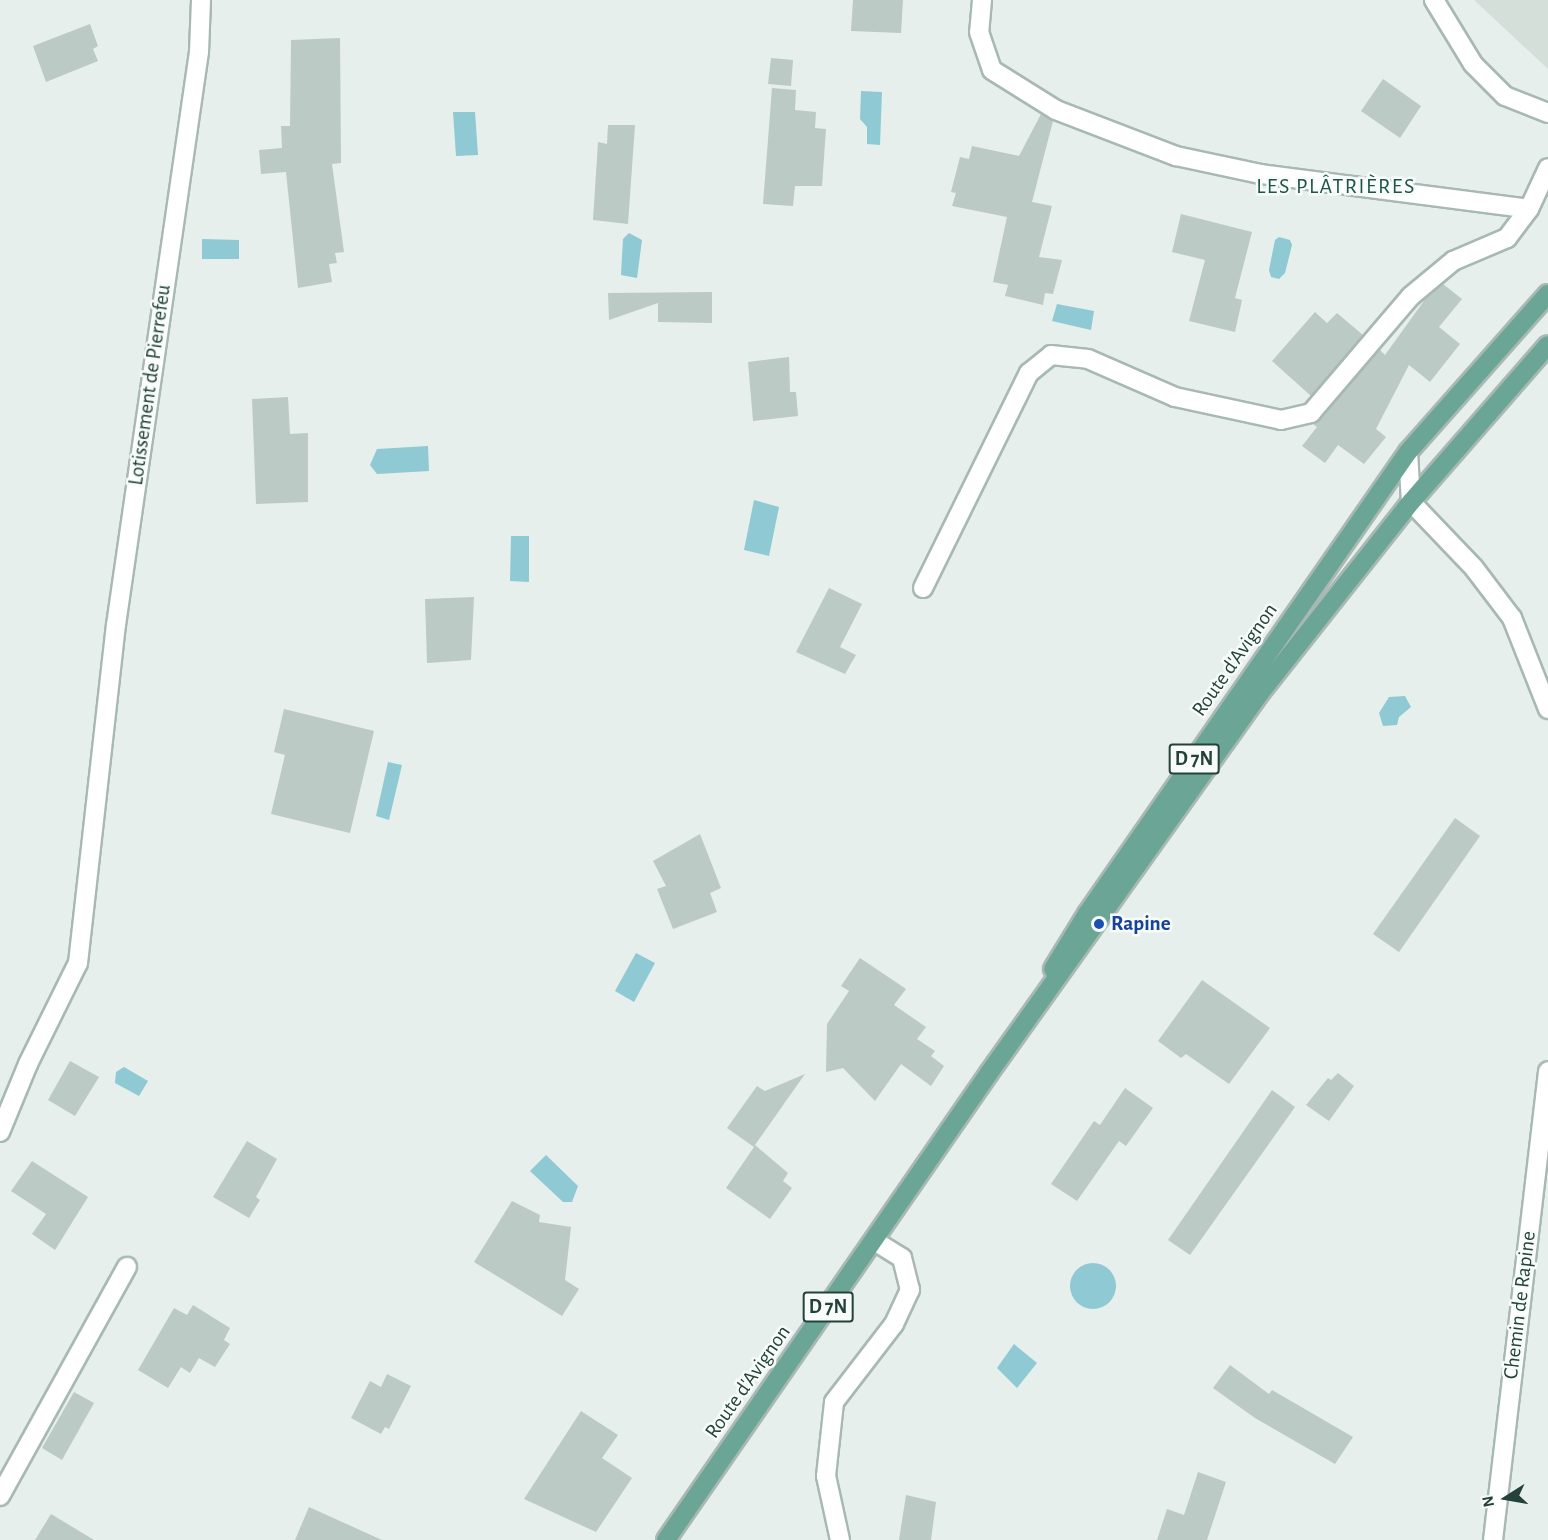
<!DOCTYPE html>
<html>
<head>
<meta charset="utf-8">
<style>
  body { margin:0 }
  #map { position:relative; width:1548px; height:1540px; overflow:hidden; background:#e6efeb; font-family:"Alegreya Sans",sans-serif }
  div>[style] { position:absolute }
  .built>* { inset:0; background:#d4dfda }
  .water>* { inset:0; background:#8ec9d4 }
  .round { border-radius:50% }
  .building>* { inset:0; background:#bbcac4 }
  .roads { filter:drop-shadow(2px 0 #a8b8b2) drop-shadow(-2px 0 #a8b8b2) drop-shadow(0 2px #a8b8b2) drop-shadow(0 -2px #a8b8b2) }
  .minor>* { height:18px; margin:-9px; padding:0 9px; transform-origin:9px; border-radius:9px; background:#fff }
  .primary>* { height:18px; margin:-9px; padding:0 9px; transform-origin:9px; border-radius:9px; background:#6aa596 }
  .dots>* { width:16px; height:16px; translate:-50% -50%; box-sizing:border-box; border:3px solid #f7fbf9; border-radius:50% }
  span { translate:-50% -50%; white-space:nowrap; text-align:center; line-height:1.15; -webkit-text-stroke:5px #f7fbf9; paint-order:stroke }
  .shield-label span { padding:2px 4px; background:#f7fbf9; border:2px solid; border-radius:4px; -webkit-text-stroke-width:0 }
  .shield-label { font-size:20px; color:#24423a; font-weight:700 }
  .street-label { font-size:21px; color:#24423a }
  .transit-label { font-size:21px; color:#164399; font-weight:700 }
  .left { translate:0 -50%; text-align:left }
  .neighbourhood-label { font-size:22px; color:#1f5548; letter-spacing:1.5px }
  .north { position:absolute; left:1476px; top:1468px; width:60px; height:60px; -webkit-text-stroke:4px #f7fbf9; paint-order:stroke; rotate:259deg; font-size:16px; font-weight:700; line-height:24px; text-align:center; color:#24423a }
  .north::after { content:''; display:block; margin:auto; width:21px; height:27px; background:#24423a; clip-path:polygon(50% 0,100% 100%,50% 72%,0 100%) }
</style>
</head>
<body>
<div id="map">
  <div class="built">
    <div style="clip-path:polygon(1474px 0,1548px 0,1548px 69px)"></div>
  </div>
  <div class="water">
    <div style="clip-path:polygon(861px 91px,882px 92px,880px 145px,867px 144px,867px 127px,860px 119px)"></div>
    <div style="clip-path:polygon(453px 112px,475px 112px,478px 155px,456px 156px)"></div>
    <div style="clip-path:polygon(629px 233px,642px 240px,637px 278px,621px 275px,623px 239px)"></div>
    <div style="clip-path:polygon(1279px 237px,1290px 240px,1292px 245px,1285px 273px,1279px 279px,1271px 277px,1269px 270px,1275px 240px)"></div>
    <div style="clip-path:polygon(202px 239px,239px 240px,239px 259px,202px 259px)"></div>
    <div style="clip-path:polygon(1057px 304px,1094px 311px,1091px 330px,1052px 321px)"></div>
    <div style="clip-path:polygon(428px 446px,429px 471px,377px 474px,370px 465px,377px 449px)"></div>
    <div style="clip-path:polygon(754px 500px,779px 507px,769px 556px,744px 550px)"></div>
    <div style="clip-path:polygon(511px 536px,529px 536px,529px 582px,510px 581px)"></div>
    <div style="clip-path:polygon(1405px 696px,1411px 707px,1399px 717px,1397px 725px,1383px 726px,1379px 713px,1389px 697px)"></div>
    <div style="clip-path:polygon(388px 762px,402px 765px,389px 820px,376px 816px)"></div>
    <div style="clip-path:polygon(636px 953px,655px 963px,634px 1002px,615px 991px)"></div>
    <div style="clip-path:polygon(124px 1067px,148px 1081px,139px 1096px,115px 1083px,116px 1072px)"></div>
    <div style="clip-path:polygon(546px 1155px,578px 1186px,572px 1202px,563px 1202px,530px 1171px)"></div>
    <div class="round" style="left:1070px;top:1263px;width:46px;height:46px"></div>
    <div style="clip-path:polygon(1014px 1344px,1037px 1363px,1017px 1388px,997px 1368px)"></div>
  </div>
  <div class="building">
    <div style="clip-path:polygon(853px 0,903px 0,901px 33px,851px 31px)"></div>
    <div style="clip-path:polygon(90px 24px,98px 46px,93px 49px,98px 61px,46px 82px,33px 46px)"></div>
    <div style="clip-path:polygon(340px 38px,341px 163px,332px 164px,344px 252px,335px 253px,337px 263px,329px 264px,332px 282px,298px 288px,286px 172px,261px 174px,259px 150px,282px 148px,281px 126px,290px 126px,291px 40px)"></div>
    <div style="clip-path:polygon(771px 58px,793px 60px,791px 86px,768px 84px)"></div>
    <div style="clip-path:polygon(1383px 79px,1421px 106px,1400px 138px,1361px 111px)"></div>
    <div style="clip-path:polygon(772px 88px,796px 90px,795px 110px,816px 112px,815px 128px,826px 129px,822px 186px,795px 186px,793px 206px,763px 204px)"></div>
    <div style="clip-path:polygon(1041px 114px,1053px 121px,1032px 202px,1052px 206px,1039px 257px,1062px 260px,1053px 294px,1045px 293px,1043px 305px,1005px 296px,1008px 285px,993px 282px,1007px 217px,952px 206px,956px 193px,951px 192px,960px 157px,969px 159px,972px 146px,1019px 156px)"></div>
    <div style="clip-path:polygon(608px 125px,635px 125px,628px 224px,593px 220px,598px 142px,607px 144px)"></div>
    <div style="clip-path:polygon(1181px 214px,1252px 232px,1235px 298px,1242px 300px,1235px 332px,1189px 321px,1205px 260px,1172px 252px)"></div>
    <div style="clip-path:polygon(1443px 284px,1462px 299px,1439px 327px,1460px 344px,1430px 382px,1409px 365px,1376px 429px,1386px 437px,1364px 464px,1338px 445px,1325px 463px,1302px 446px,1317px 427px,1313px 424px,1380px 350px,1385px 355px,1426px 298px)"></div>
    <div style="clip-path:polygon(712px 292px,712px 323px,658px 322px,658px 303px,609px 320px,608px 293px)"></div>
    <div style="clip-path:polygon(1315px 312px,1327px 323px,1337px 313px,1363px 335px,1311px 396px,1272px 361px)"></div>
    <div style="clip-path:polygon(789px 357px,790px 392px,796px 392px,798px 416px,753px 421px,748px 362px)"></div>
    <div style="clip-path:polygon(288px 397px,290px 434px,308px 433px,308px 502px,256px 504px,252px 399px)"></div>
    <div style="clip-path:polygon(829px 588px,862px 604px,840px 647px,856px 655px,845px 674px,796px 652px)"></div>
    <div style="clip-path:polygon(474px 597px,471px 660px,427px 663px,425px 599px)"></div>
    <div style="clip-path:polygon(284px 709px,374px 731px,350px 833px,271px 814px,285px 755px,274px 752px)"></div>
    <div style="clip-path:polygon(1455px 818px,1480px 836px,1399px 952px,1373px 934px)"></div>
    <div style="clip-path:polygon(700px 834px,721px 888px,710px 893px,717px 912px,673px 929px,657px 889px,666px 886px,653px 861px)"></div>
    <div style="clip-path:polygon(860px 958px,906px 989px,894px 1005px,926px 1027px,917px 1039px,935px 1051px,931px 1056px,944px 1066px,931px 1086px,901px 1064px,875px 1101px,843px 1068px,826px 1072px,827px 1024px,849px 991px,841px 986px)"></div>
    <div style="clip-path:polygon(1202px 980px,1270px 1028px,1229px 1084px,1186px 1054px,1181px 1058px,1158px 1041px)"></div>
    <div style="clip-path:polygon(70px 1061px,99px 1077px,75px 1116px,48px 1100px)"></div>
    <div style="clip-path:polygon(1338px 1073px,1354px 1086px,1329px 1121px,1306px 1105px,1328px 1078px,1331px 1080px)"></div>
    <div style="clip-path:polygon(805px 1074px,755px 1145px,788px 1173px,783px 1181px,792px 1188px,770px 1219px,726px 1188px,754px 1147px,727px 1128px,757px 1086px,765px 1091px)"></div>
    <div style="clip-path:polygon(1125px 1088px,1153px 1108px,1126px 1146px,1119px 1141px,1077px 1201px,1051px 1184px,1094px 1121px,1100px 1125px)"></div>
    <div style="clip-path:polygon(1272px 1090px,1295px 1107px,1190px 1255px,1168px 1240px)"></div>
    <div style="clip-path:polygon(247px 1141px,277px 1159px,256px 1197px,260px 1200px,249px 1218px,213px 1197px)"></div>
    <div style="clip-path:polygon(32px 1161px,88px 1197px,55px 1250px,32px 1234px,46px 1214px,11px 1191px)"></div>
    <div style="clip-path:polygon(512px 1201px,540px 1215px,539px 1222px,571px 1227px,565px 1280px,579px 1289px,562px 1316px,474px 1262px)"></div>
    <div style="clip-path:polygon(193px 1305px,230px 1328px,224px 1340px,230px 1344px,215px 1367px,199px 1358px,190px 1373px,181px 1367px,168px 1388px,138px 1370px,174px 1308px,187px 1315px)"></div>
    <div style="clip-path:polygon(1230px 1365px,1269px 1394px,1272px 1390px,1353px 1437px,1335px 1464px,1255px 1418px,1213px 1388px)"></div>
    <div style="clip-path:polygon(387px 1374px,411px 1386px,389px 1429px,385px 1427px,381px 1434px,351px 1418px,370px 1381px,381px 1387px)"></div>
    <div style="clip-path:polygon(74px 1392px,94px 1403px,62px 1460px,42px 1448px)"></div>
    <div style="clip-path:polygon(581px 1411px,618px 1435px,602px 1458px,632px 1478px,596px 1532px,524px 1499px)"></div>
    <div style="clip-path:polygon(1198px 1472px,1226px 1482px,1207px 1540px,1157px 1540px,1167px 1509px,1184px 1515px)"></div>
    <div style="clip-path:polygon(906px 1495px,936px 1502px,931px 1540px,899px 1540px)"></div>
    <div style="clip-path:polygon(309px 1507px,382px 1540px,295px 1540px)"></div>
    <div style="clip-path:polygon(51px 1514px,94px 1540px,35px 1540px)"></div>
  </div>
  <div class="roads">
    <div class="minor">
      <div style="left:982px;top:0;width:32px;rotate:95deg"></div>
      <div style="left:979px;top:32px;width:40px;rotate:71.1deg"></div>
      <div style="left:992px;top:70px;width:75px;rotate:32deg"></div>
      <div style="left:1056px;top:110px;width:129px;rotate:21deg"></div>
      <div style="left:1176px;top:156px;width:87px;rotate:12deg"></div>
      <div style="left:1261px;top:174px;width:270px;rotate:7.4deg"></div>
      <div style="left:1434px;top:0;width:75px;rotate:58.6deg"></div>
      <div style="left:1473px;top:64px;width:45px;rotate:45deg"></div>
      <div style="left:1505px;top:96px;width:46px;rotate:21.6deg"></div>
      <div style="left:1408px;top:452px;width:50px;rotate:86.6deg"></div>
      <div style="left:1411px;top:502px;width:91px;rotate:46.3deg"></div>
      <div style="left:1474px;top:568px;width:63px;rotate:52.8deg"></div>
      <div style="left:1512px;top:618px;width:98px;rotate:68.4deg"></div>
      <div style="left:923px;top:588px;width:240px;rotate:-63.8deg"></div>
      <div style="left:1029px;top:373px;width:28px;rotate:-39deg"></div>
      <div style="left:1051px;top:355px;width:37px;rotate:6deg"></div>
      <div style="left:1088px;top:359px;width:95px;rotate:23.6deg"></div>
      <div style="left:1175px;top:397px;width:108px;rotate:12.2deg"></div>
      <div style="left:1281px;top:420px;width:31px;rotate:-13deg"></div>
      <div style="left:1311px;top:413px;width:154px;rotate:-49.5deg"></div>
      <div style="left:1411px;top:296px;width:55px;rotate:-39.8deg"></div>
      <div style="left:1453px;top:261px;width:59px;rotate:-23.1deg"></div>
      <div style="left:1507px;top:238px;width:36px;rotate:-53deg"></div>
      <div style="left:1529px;top:209px;width:45px;rotate:-65.1deg"></div>
      <div style="left:0;top:1132px;width:74px;rotate:-67.6deg"></div>
      <div style="left:28px;top:1064px;width:113px;rotate:-63.7deg"></div>
      <div style="left:78px;top:963px;width:340px;rotate:-83.6deg"></div>
      <div style="left:116px;top:625px;width:579px;rotate:-81.76deg"></div>
      <div style="left:199px;top:52px;width:52px;rotate:-87.8deg"></div>
      <div style="left:0;top:1496px;width:262px;rotate:-61deg"></div>
      <div style="left:840px;top:1540px;width:66px;rotate:-102.3deg"></div>
      <div style="left:826px;top:1476px;width:74px;rotate:-83.8deg"></div>
      <div style="left:834px;top:1402px;width:98px;rotate:-52.4deg"></div>
      <div style="left:894px;top:1324px;width:38px;rotate:-65deg"></div>
      <div style="left:910px;top:1290px;width:33px;rotate:-104deg"></div>
      <div style="left:902px;top:1258px;width:32px;rotate:-148deg"></div>
      <div style="left:1493px;top:1540px;width:472px;rotate:-83.3deg"></div>
    </div>
    <div class="primary">
      <div style="left:1053px;top:969px;width:65px;rotate:-58.3deg"></div>
      <div style="left:1087px;top:914px;width:563px;rotate:-55.21deg"></div>
      <div style="left:1408px;top:452px;width:211px;rotate:-48.5deg"></div>
      <div style="left:666px;top:1540px;width:568px;rotate:-55.33deg"></div>
      <div style="left:989px;top:1073px;width:467px;rotate:-54.5deg"></div>
      <div style="left:1260px;top:693px;width:243px;rotate:-51.7deg"></div>
      <div style="left:1411px;top:502px;width:208px;rotate:-48.9deg"></div>
    </div>
  </div>
  <div class="dots">
    <div style="left:1099px;top:924px;background:#1a4fb4"></div>
  </div>
  <div class="shield-label">
    <span style="left:1194px;top:759px">D 7N</span>
    <span style="left:828px;top:1307px">D 7N</span>
  </div>
  <div class="street-label">
    <span style="left:150px;top:385px;rotate:-82deg">Lotissement de Pierrefeu</span>
    <span style="left:1235px;top:660px;rotate:-55deg">Route d'Avignon</span>
    <span style="left:1520px;top:1305px;rotate:-83deg">Chemin de Rapine</span>
    <span style="left:748px;top:1382px;rotate:-55deg">Route d'Avignon</span>
  </div>
  <div class="transit-label">
    <span class="left" style="left:1111px;top:924px">Rapine</span>
  </div>
  <div class="neighbourhood-label">
    <span style="left:1336px;top:187px">LES PLÂTRIÈRES</span>
  </div>
  <div class="north">N</div>
</div>
</body>
</html>
